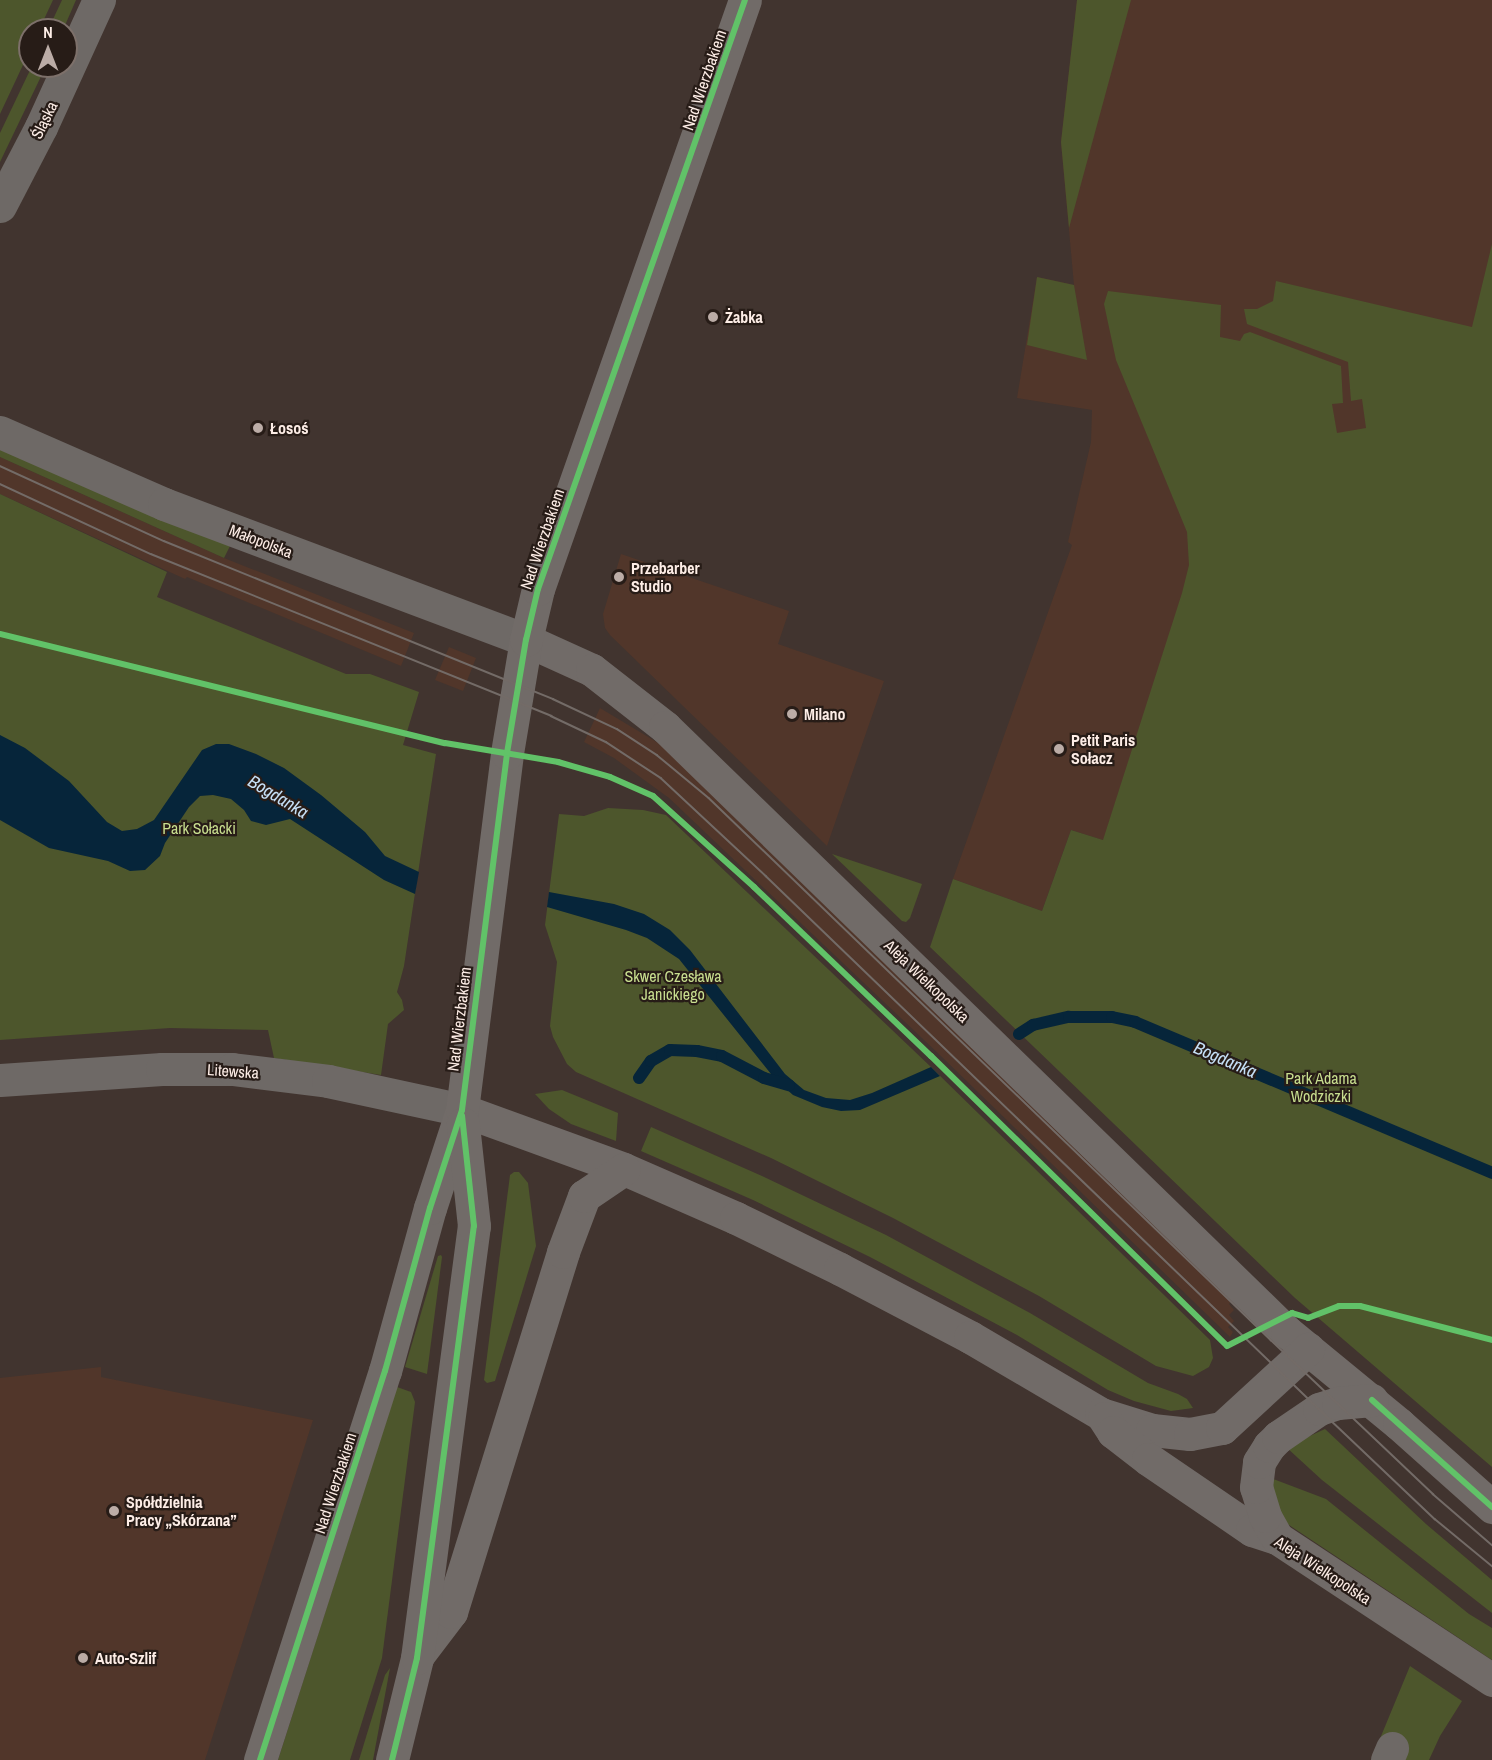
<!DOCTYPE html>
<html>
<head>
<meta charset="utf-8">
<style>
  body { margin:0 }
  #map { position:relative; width:1492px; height:1760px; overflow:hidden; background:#41342f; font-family:"Archivo Narrow",sans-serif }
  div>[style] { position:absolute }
  .built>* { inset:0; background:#51362a }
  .green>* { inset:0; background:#4d562c }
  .water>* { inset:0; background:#06253a }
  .stream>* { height:12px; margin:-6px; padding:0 6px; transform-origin:6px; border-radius:6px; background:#06253a }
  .street>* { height:33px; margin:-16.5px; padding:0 16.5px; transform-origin:16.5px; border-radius:16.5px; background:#6e6966 }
  .secondary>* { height:33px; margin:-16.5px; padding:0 16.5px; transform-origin:16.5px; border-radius:16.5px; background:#716b68 }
  .tram>* { height:1.5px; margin:-0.75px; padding:0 0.75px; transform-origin:0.75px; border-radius:0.75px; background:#736b67 }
  .cycleway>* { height:6px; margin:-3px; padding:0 3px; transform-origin:3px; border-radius:3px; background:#61c268 }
  .dots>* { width:16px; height:16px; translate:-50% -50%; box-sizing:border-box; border:3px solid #271c17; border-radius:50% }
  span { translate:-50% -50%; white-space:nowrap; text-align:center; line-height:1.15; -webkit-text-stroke:4.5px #271c17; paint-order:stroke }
  .street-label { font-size:16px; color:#fdede6 }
  .poi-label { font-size:16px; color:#fdede6; font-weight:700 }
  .left { translate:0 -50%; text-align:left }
  .park-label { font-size:16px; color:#c8de8f }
  .water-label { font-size:18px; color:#c6e0f7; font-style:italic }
  .north { position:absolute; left:18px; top:18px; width:60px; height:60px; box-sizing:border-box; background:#271c17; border:2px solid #7d706a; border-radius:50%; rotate:0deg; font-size:16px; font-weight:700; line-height:24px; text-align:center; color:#fdede6 }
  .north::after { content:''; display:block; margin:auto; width:21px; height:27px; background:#bbaca6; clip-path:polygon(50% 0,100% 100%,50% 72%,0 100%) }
</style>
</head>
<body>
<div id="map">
  <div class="built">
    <div style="clip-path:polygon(1077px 0,1492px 0,1492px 787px,1454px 951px,1071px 830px,1042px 911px,953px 879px,1072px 545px,1068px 542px,1091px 442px,1092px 410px,1017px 398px,1037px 277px,1074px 285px,1061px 142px)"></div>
    <div style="clip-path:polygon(0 457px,224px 558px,414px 633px,401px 666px,187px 577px,185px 579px,0 494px)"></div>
    <div style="clip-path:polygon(621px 554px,789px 611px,778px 644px,884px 681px,827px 846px,610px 635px,605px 628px,603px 614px)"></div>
    <div style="clip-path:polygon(449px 647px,476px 658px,463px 691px,435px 680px)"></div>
    <div style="clip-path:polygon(600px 708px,665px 747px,1237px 1295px,1229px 1304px,1234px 1310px,1229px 1315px,1234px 1321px,1228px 1327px,1233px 1332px,1230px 1337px,943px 1058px,669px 798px,614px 758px,584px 742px)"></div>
    <div style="clip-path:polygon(101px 1367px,101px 1377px,313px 1420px,205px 1760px,0 1760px,0 1378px)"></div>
  </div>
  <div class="green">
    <div style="clip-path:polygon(0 0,53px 0,39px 30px,30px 30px,30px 50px,0 114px)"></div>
    <div style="clip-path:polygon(62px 0,76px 0,63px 30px,48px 30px)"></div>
    <div style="clip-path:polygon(1077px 0,1131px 0,1069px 228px,1061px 142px)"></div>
    <div style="clip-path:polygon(32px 66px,46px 66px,0 162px,0 133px)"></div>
    <div style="clip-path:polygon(1492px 244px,1492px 1467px,1295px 1298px,930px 947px,953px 879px,1042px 911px,1071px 830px,1103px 840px,1182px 593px,1189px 565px,1187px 532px,1116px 360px,1104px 304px,1108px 291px,1221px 305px,1220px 337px,1240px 341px,1244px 334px,1250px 332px,1341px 366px,1343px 403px,1332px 404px,1337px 433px,1366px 428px,1362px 399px,1351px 401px,1348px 362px,1247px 324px,1244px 309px,1257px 309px,1273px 301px,1276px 281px,1472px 327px)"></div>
    <div style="clip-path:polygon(1037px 277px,1074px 285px,1087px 360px,1027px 345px)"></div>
    <div style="clip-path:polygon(0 449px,231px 544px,224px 558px,0 457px)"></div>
    <div style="clip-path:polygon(0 494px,167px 572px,157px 597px,346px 674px,370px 674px,419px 692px,403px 745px,436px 754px,404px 966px,397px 992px,402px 1000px,404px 1010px,388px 1024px,381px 1075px,274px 1058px,268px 1030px,170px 1028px,0 1040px)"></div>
    <div style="clip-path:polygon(608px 808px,643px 810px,666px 815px,931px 1067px,1210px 1340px,1213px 1358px,1209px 1367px,1193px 1376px,1156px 1366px,1039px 1296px,893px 1218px,771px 1158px,576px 1072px,567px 1064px,553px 1037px,550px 1026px,557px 962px,545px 925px,559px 814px,584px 816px)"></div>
    <div style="clip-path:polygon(832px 854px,922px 884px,910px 918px,906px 922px,902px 921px)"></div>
    <div style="clip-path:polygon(562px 1090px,618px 1113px,616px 1141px,571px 1124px,549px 1109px,535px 1094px)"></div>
    <div style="clip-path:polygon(651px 1127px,762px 1176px,886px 1235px,1030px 1313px,1148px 1383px,1178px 1394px,1187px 1399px,1193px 1408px,1171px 1411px,1134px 1401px,1108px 1390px,1017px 1335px,870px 1257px,753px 1200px,641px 1151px)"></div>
    <div style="clip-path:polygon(514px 1172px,519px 1172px,528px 1183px,536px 1246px,495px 1381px,487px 1383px,484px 1380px,510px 1175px)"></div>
    <div style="clip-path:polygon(441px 1255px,442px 1257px,427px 1374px,405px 1367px,438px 1256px)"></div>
    <div style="clip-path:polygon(397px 1387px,411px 1392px,415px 1402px,382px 1658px,350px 1760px,278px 1760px)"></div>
    <div style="clip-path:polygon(1325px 1429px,1426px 1524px,1492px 1580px,1492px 1613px,1322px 1480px,1286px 1447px)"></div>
    <div style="clip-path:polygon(1268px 1477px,1326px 1499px,1469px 1614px,1492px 1628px,1492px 1660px,1286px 1523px,1280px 1518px)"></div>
    <div style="clip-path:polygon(1410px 1666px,1462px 1701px,1440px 1736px,1429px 1760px,1402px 1760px,1379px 1741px)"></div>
    <div style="clip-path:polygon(390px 1668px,373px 1760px,359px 1760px,385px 1675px)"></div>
  </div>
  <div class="water">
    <div style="clip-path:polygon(0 735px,25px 748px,69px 781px,107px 822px,122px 831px,137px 829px,154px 820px,202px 750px,216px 744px,229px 744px,256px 754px,284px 768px,321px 795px,365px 832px,385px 856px,419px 872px,415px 894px,384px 880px,290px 819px,266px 825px,251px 821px,244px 810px,231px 799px,213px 795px,200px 796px,189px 807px,165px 843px,160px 856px,145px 870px,130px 871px,108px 861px,49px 848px,0 820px)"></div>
    <div style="clip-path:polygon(549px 892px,614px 904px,644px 914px,670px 930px,690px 950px,785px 1074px,804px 1090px,826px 1098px,850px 1100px,872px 1093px,931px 1067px,940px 1076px,860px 1110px,841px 1111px,822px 1107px,793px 1095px,775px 1079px,679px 959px,647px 938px,626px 930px,547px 907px)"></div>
  </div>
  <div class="stream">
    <div style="left:1019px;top:1034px;width:17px;rotate:-33deg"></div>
    <div style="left:1033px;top:1025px;width:37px;rotate:-13deg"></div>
    <div style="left:1069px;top:1017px;width:43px"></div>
    <div style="left:1112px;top:1017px;width:24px;rotate:12deg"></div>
    <div style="left:1135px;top:1022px;width:388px;rotate:22.9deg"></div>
    <div style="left:639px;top:1078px;width:21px;rotate:-55deg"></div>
    <div style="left:651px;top:1061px;width:22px;rotate:-30deg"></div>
    <div style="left:670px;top:1050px;width:27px;rotate:2deg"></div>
    <div style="left:697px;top:1051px;width:25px;rotate:11deg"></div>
    <div style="left:722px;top:1056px;width:47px;rotate:27.6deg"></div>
    <div style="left:764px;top:1078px;width:26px;rotate:16deg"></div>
  </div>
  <div class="street">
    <div style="left:0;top:206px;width:89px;rotate:-62.6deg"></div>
    <div style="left:41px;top:127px;width:140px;rotate:-65.5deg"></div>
    <div style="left:0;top:432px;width:179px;rotate:23.7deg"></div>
    <div style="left:164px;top:504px;width:387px;rotate:20.6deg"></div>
    <div style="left:0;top:1080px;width:162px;rotate:-3.9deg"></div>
    <div style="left:162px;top:1069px;width:70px"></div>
    <div style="left:232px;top:1069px;width:97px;rotate:7.1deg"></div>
    <div style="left:328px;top:1081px;width:137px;rotate:12.2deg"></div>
    <div style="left:1387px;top:1760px;width:13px;rotate:-67deg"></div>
  </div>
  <div class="secondary">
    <div style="left:526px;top:640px;width:72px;rotate:24.4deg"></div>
    <div style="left:592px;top:670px;width:93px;rotate:38deg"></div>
    <div style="left:665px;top:727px;width:868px;rotate:44.21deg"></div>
    <div style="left:1287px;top:1332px;width:145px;rotate:39.4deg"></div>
    <div style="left:1399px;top:1424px;width:125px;rotate:41.7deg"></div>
    <div style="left:462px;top:1110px;width:172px;rotate:20deg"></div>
    <div style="left:624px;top:1169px;width:122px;rotate:23.6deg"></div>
    <div style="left:736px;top:1218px;width:116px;rotate:26.1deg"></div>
    <div style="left:840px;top:1269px;width:147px;rotate:27.6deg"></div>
    <div style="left:970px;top:1337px;width:152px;rotate:30.4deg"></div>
    <div style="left:1101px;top:1414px;width:53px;rotate:17.4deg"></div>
    <div style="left:1152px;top:1430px;width:38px;rotate:6deg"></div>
    <div style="left:1190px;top:1434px;width:33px;rotate:-11deg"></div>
    <div style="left:1222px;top:1428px;width:117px;rotate:-42.6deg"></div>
    <div style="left:1104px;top:1418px;width:17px;rotate:57deg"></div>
    <div style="left:1113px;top:1432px;width:44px;rotate:37.6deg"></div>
    <div style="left:1148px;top:1459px;width:126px;rotate:34.3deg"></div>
    <div style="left:1252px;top:1530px;width:26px;rotate:18deg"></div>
    <div style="left:1277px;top:1538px;width:258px;rotate:33.4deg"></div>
    <div style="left:1277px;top:1538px;width:25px;rotate:-119deg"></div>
    <div style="left:1265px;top:1516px;width:30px;rotate:-107deg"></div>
    <div style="left:1256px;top:1487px;width:25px;rotate:-83deg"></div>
    <div style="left:1259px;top:1462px;width:19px;rotate:-58deg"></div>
    <div style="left:1269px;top:1446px;width:13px;rotate:-45deg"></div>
    <div style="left:1278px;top:1437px;width:50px;rotate:-34.3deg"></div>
    <div style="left:1319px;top:1409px;width:20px;rotate:-18deg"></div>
    <div style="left:1338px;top:1403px;width:34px;rotate:-5deg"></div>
    <div style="left:419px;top:1654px;width:53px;rotate:-52.7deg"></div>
    <div style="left:451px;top:1612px;width:377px;rotate:-72.7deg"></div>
    <div style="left:563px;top:1252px;width:60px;rotate:-69.4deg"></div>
    <div style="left:584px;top:1196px;width:48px;rotate:-34deg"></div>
    <div style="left:260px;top:1760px;width:409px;rotate:-72.2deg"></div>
    <div style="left:385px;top:1371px;width:169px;rotate:-74.6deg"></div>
    <div style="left:430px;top:1208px;width:103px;rotate:-71.9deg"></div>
    <div style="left:462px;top:1110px;width:360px;rotate:-82.8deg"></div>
    <div style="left:507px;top:753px;width:115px;rotate:-80.5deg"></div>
    <div style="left:526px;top:640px;width:52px;rotate:-76.8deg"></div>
    <div style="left:538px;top:589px;width:624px;rotate:-70.64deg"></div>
    <div style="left:392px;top:1760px;width:105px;rotate:-76.2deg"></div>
    <div style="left:417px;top:1658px;width:436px;rotate:-82.5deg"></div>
    <div style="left:474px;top:1226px;width:103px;rotate:-96.2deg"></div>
  </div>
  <div class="tram">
    <div style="left:0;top:466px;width:180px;rotate:24.6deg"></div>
    <div style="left:164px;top:541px;width:420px;rotate:22.1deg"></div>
    <div style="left:553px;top:699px;width:71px;rotate:25.1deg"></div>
    <div style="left:617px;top:729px;width:48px;rotate:33deg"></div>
    <div style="left:657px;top:755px;width:67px;rotate:39.6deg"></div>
    <div style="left:709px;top:798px;width:781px;rotate:43.96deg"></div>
    <div style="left:1271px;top:1340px;width:224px;rotate:43.5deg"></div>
    <div style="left:1433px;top:1494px;width:78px;rotate:40.8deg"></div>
    <div style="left:0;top:484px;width:166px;rotate:24.9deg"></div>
    <div style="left:151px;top:554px;width:432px;rotate:22deg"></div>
    <div style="left:551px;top:716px;width:61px;rotate:25.3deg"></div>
    <div style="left:606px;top:742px;width:66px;rotate:33.2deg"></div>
    <div style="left:661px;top:778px;width:144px;rotate:43deg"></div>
    <div style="left:766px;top:876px;width:768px;rotate:43.94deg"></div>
    <div style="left:1319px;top:1409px;width:160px;rotate:43.5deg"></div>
    <div style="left:1435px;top:1519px;width:74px;rotate:39.5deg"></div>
  </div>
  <div class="cycleway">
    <div style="left:0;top:634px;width:458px;rotate:13.8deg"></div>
    <div style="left:445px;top:743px;width:115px;rotate:9.5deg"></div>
    <div style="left:558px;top:762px;width:54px;rotate:16.1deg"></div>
    <div style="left:610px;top:777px;width:47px;rotate:23.8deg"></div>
    <div style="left:653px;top:796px;width:136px;rotate:42deg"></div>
    <div style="left:754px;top:887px;width:245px;rotate:43.7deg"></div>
    <div style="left:931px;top:1056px;width:414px;rotate:44.4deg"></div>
    <div style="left:1227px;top:1346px;width:73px;rotate:-26.9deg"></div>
    <div style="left:1292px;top:1313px;width:17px;rotate:17deg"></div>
    <div style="left:1308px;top:1318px;width:33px;rotate:-21deg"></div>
    <div style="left:1339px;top:1306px;width:21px"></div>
    <div style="left:1360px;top:1306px;width:136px;rotate:14.4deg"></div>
    <div style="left:1372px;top:1400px;width:161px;rotate:41.7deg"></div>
    <div style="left:260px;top:1760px;width:409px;rotate:-72.2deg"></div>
    <div style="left:385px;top:1371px;width:169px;rotate:-74.6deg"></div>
    <div style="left:430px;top:1208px;width:103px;rotate:-71.9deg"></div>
    <div style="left:462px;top:1110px;width:360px;rotate:-82.8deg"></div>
    <div style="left:507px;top:753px;width:115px;rotate:-80.5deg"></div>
    <div style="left:526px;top:640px;width:52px;rotate:-76.8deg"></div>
    <div style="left:538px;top:589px;width:624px;rotate:-70.64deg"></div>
    <div style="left:392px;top:1760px;width:105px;rotate:-76.2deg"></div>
    <div style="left:417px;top:1658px;width:436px;rotate:-82.5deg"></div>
    <div style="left:474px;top:1226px;width:111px;rotate:-96.2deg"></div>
  </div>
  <div class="dots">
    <div style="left:713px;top:317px;background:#bbaca6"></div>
    <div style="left:258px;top:428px;background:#bbaca6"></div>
    <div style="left:619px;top:577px;background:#bbaca6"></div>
    <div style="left:792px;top:714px;background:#bbaca6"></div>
    <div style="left:1059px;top:749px;background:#bbaca6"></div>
    <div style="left:114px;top:1511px;background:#bbaca6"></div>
    <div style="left:83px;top:1658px;background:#bbaca6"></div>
  </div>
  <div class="street-label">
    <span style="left:704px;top:80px;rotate:-71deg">Nad Wierzbakiem</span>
    <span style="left:44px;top:120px;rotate:-64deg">Śląska</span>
    <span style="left:542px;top:539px;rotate:-71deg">Nad Wierzbakiem</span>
    <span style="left:261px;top:541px;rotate:21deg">Małopolska</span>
    <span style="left:927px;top:981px;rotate:44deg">Aleja Wielkopolska</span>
    <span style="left:459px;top:1019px;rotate:-83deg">Nad Wierzbakiem</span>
    <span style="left:233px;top:1071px;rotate:4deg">Litewska</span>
    <span style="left:335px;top:1483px;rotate:-72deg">Nad Wierzbakiem</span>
    <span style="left:1323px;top:1570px;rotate:33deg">Aleja Wielkopolska</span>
  </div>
  <div class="poi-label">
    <span class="left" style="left:725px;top:317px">Żabka</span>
    <span class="left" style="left:270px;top:428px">Łosoś</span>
    <span class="left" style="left:631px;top:577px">Przebarber<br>Studio</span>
    <span class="left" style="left:804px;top:714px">Milano</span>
    <span class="left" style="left:1071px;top:749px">Petit Paris<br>Sołacz</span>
    <span class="left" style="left:126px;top:1511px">Spółdzielnia<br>Pracy „Skórzana”</span>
    <span class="left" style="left:95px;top:1658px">Auto-Szlif</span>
  </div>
  <div class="park-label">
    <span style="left:199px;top:828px">Park Sołacki</span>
    <span style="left:673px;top:985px">Skwer Czesława<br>Janickiego</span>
    <span style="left:1321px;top:1087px">Park Adama<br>Wodziczki</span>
  </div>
  <div class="water-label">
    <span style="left:278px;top:797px;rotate:31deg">Bogdanka</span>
    <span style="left:1225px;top:1060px;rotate:23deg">Bogdanka</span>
  </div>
  <div class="north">N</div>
</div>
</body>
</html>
